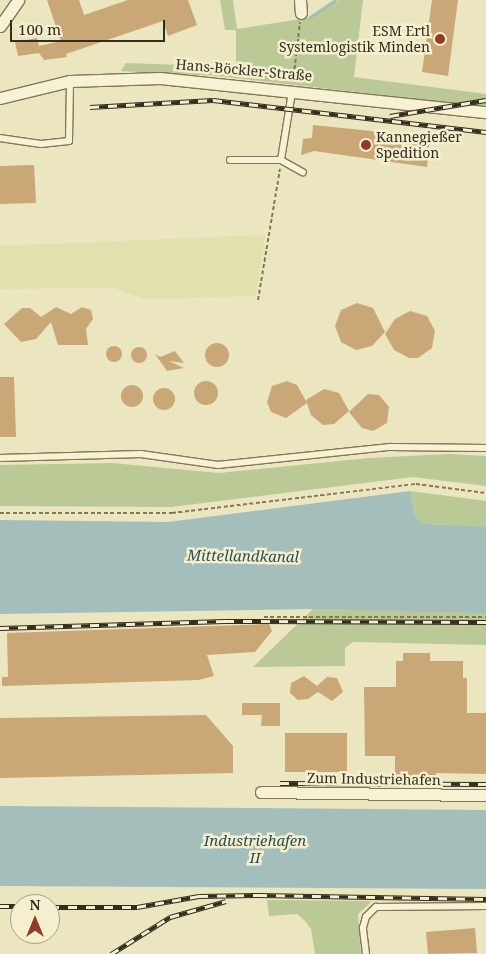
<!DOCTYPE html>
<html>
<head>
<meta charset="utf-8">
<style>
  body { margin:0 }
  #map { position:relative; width:486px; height:954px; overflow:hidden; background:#ece6c0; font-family:"Noto Serif",serif }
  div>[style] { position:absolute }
  .farmland>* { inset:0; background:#e1e1ae }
  .green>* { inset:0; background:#bac995 }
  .water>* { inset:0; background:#a3bebb }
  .stream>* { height:3px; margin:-1.5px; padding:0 1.5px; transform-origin:1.5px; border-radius:1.5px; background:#a3bebb }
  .building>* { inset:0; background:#c9a777 }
  .round { border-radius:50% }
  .path>* { height:2px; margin-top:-1px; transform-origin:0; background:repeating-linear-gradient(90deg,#847759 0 4px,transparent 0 6.5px) }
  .roads { filter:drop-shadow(1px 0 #847759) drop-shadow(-1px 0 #847759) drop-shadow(0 1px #847759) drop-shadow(0 -1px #847759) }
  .lane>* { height:5.5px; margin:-2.75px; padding:0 2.75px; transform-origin:2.75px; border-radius:2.75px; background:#f7f2d3 }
  .street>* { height:11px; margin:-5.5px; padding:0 5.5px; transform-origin:5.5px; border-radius:5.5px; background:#f7f2d3 }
  .rail>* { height:5px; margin-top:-2.5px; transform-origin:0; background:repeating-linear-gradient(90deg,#f4efcf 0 9px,#342c1d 0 18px); box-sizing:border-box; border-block:1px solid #342c1d }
  .dots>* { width:14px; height:14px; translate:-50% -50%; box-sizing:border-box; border:2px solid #f4efcf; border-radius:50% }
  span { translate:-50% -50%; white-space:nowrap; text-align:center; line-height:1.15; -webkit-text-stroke:5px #f4efcf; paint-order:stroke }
  .poi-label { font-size:14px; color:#342c1d }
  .right { translate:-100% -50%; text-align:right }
  .left { translate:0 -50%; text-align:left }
  .street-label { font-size:14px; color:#342c1d }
  .water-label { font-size:15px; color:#2c5054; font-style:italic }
  .north { position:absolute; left:10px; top:894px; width:50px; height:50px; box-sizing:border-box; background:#f4efcf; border:1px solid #a7a188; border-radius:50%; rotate:0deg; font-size:14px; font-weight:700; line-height:20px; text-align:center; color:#342c1d }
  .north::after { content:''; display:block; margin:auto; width:18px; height:22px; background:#913c2b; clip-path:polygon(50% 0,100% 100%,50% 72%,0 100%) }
  .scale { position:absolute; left:10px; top:20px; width:155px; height:22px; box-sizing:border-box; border:2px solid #342c1d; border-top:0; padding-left:6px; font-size:15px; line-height:18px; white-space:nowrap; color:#342c1d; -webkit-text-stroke:4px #f4efcf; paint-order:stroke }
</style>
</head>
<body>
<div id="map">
  <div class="farmland">
    <div style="clip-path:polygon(265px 235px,256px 296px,145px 299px,113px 288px,0 289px,0 246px)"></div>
  </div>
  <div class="green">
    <div style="clip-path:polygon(220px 0,233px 0,237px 29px,307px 18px,339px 0,363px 0,354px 77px,486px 94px,486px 107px,218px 76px,121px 71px,126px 63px,236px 67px,236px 30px,225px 30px)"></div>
    <div style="clip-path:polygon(449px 454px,486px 456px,486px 486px,413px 477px,171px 507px,0 506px,0 465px,112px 463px,219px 473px,369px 458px)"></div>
    <div style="clip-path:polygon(410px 491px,486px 501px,486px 526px,424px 524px,415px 517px)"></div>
    <div style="clip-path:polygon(313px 609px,486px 612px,486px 645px,353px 642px,345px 648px,345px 666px,253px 667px)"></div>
    <div style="clip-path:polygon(267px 900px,372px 901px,358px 914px,361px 954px,315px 954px,311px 929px,305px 921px,297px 914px,269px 916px)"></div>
  </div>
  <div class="water">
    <div style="clip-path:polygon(410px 491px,415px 517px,424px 524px,486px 526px,486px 613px,313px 609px,0 614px,0 520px,168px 522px)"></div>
    <div style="clip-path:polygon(0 806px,486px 810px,486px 889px,0 886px)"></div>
  </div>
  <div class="stream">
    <div style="left:310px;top:17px;width:30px;rotate:-34deg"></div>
  </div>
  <div class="building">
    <div style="clip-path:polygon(47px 0,79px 0,84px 15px,128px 0,188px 0,197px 25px,168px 36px,163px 21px,66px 54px,67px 57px,44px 60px,39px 53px,18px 56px,15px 42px,37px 38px,39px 46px,61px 41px)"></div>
    <div style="clip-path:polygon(432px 0,458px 0,448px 76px,422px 72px)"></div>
    <div style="clip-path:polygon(313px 125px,430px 137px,427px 167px,314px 151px,301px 155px,303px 139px,312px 138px)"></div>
    <div style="clip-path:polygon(34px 165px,36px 203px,0 204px,0 166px)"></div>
    <div style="clip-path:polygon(357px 303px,373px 308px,385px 332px,372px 346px,356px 350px,341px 342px,335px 326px,341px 310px)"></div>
    <div style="clip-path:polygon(56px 307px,71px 314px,82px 307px,91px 310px,93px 319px,86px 329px,88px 345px,58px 345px,51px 322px,36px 339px,21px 342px,4px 324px,22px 308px,30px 308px,41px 317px)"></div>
    <div style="clip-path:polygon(410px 311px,427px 316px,435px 331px,432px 348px,418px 358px,409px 358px,394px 350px,385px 334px,395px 319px)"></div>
    <div class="round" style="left:205px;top:343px;width:24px;height:24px"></div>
    <div class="round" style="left:106px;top:346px;width:16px;height:16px"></div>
    <div class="round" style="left:131px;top:347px;width:16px;height:16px"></div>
    <div style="clip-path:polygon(175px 351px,184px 363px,169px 361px,184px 368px,167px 371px,155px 354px,160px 357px)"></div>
    <div style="clip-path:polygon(0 377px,14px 377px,16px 437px,0 437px)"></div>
    <div class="round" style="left:194px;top:381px;width:24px;height:24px"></div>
    <div style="clip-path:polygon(287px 381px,297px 385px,307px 403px,286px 418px,271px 412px,267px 402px,272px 386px)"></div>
    <div class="round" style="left:121px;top:385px;width:22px;height:22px"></div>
    <div class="round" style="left:153px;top:388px;width:22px;height:22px"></div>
    <div style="clip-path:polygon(324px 389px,339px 393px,349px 411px,334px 424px,323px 425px,311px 415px,306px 400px)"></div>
    <div style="clip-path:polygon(368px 394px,379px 395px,389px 407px,387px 423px,373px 431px,362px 428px,349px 412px)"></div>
    <div style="clip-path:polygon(269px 624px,272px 631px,255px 652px,207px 655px,214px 676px,199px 680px,2px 686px,2px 677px,8px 677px,7px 633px)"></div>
    <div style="clip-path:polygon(403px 653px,430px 653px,430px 661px,463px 661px,463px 678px,467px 678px,467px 713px,486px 713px,486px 774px,436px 773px,436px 780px,395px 780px,395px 756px,365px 756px,364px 687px,396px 687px,396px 661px,403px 661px)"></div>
    <div style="clip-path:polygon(304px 676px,317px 686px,327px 677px,337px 678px,343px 692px,332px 701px,318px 692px,308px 699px,298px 700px,290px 693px,291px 683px)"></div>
    <div style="clip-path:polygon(242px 703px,280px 703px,280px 726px,261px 726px,262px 715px,242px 715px)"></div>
    <div style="clip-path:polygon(206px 715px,233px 746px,233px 773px,0 778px,0 718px)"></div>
    <div style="clip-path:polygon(285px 733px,347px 733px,347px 772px,285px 772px)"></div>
    <div style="clip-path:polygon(475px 928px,477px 953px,428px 954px,426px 932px)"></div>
  </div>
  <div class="path">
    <div style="left:293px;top:82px;width:60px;rotate:-83.3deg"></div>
    <div style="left:258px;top:300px;width:133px;rotate:-80.5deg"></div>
    <div style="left:0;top:513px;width:172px"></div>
    <div style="left:172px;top:513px;width:246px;rotate:-6.8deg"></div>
    <div style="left:416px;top:484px;width:71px;rotate:7.3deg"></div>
    <div style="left:264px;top:617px;width:222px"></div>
  </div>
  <div class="roads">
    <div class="lane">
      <div style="left:0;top:138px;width:41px;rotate:8.3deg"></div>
      <div style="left:41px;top:144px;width:28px;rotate:-6deg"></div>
      <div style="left:69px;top:141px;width:60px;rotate:-89deg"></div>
      <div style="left:230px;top:160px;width:51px"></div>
      <div style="left:281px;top:160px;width:69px;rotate:-80.8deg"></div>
      <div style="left:281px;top:160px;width:25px;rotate:29deg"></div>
      <div style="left:0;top:458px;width:141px;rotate:-1.6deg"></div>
      <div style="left:141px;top:454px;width:78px;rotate:8.1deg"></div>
      <div style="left:218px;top:465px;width:173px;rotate:-6deg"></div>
      <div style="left:390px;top:447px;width:96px;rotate:0.6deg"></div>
      <div style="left:366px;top:954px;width:26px;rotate:-97deg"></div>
      <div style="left:363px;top:928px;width:11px;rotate:-75deg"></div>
      <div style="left:366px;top:917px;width:14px;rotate:-45deg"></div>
      <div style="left:376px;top:907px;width:110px;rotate:-0.5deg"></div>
    </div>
    <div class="street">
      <div style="left:300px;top:0;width:13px;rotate:86deg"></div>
      <div style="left:0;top:26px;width:32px;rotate:-55deg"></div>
      <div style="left:0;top:98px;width:72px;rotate:-13.7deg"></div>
      <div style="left:70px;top:81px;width:90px;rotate:-1.9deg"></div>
      <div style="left:160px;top:78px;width:328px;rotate:6deg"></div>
      <div style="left:261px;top:792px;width:225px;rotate:0.8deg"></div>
    </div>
  </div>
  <div class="rail">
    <div style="left:90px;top:107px;width:123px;rotate:-3.3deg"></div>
    <div style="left:213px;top:100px;width:275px;rotate:6.7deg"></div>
    <div style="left:390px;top:116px;width:97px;rotate:-9.5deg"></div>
    <div style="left:0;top:628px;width:225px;rotate:-1.8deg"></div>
    <div style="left:225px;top:621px;width:261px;rotate:0.2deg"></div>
    <div style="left:280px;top:783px;width:206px;rotate:0.3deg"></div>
    <div style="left:0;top:906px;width:20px"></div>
    <div style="left:50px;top:907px;width:87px"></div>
    <div style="left:137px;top:907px;width:63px;rotate:-10.1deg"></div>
    <div style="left:199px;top:896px;width:59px;rotate:-1deg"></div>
    <div style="left:258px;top:895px;width:228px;rotate:1deg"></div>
    <div style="left:111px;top:954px;width:70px;rotate:-32.1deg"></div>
    <div style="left:170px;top:917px;width:58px;rotate:-15.9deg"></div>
  </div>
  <div class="dots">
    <div style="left:440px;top:39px;background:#913c2b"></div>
    <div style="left:366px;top:145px;background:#913c2b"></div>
  </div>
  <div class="poi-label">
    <span class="right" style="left:430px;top:39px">ESM Ertl<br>Systemlogistik Minden</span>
    <span class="left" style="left:376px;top:145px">Kannegießer<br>Spedition</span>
  </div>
  <div class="street-label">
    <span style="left:244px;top:70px;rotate:5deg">Hans-Böckler-Straße</span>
    <span style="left:374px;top:779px;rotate:1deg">Zum Industriehafen</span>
  </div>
  <div class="water-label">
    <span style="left:243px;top:556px;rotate:1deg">Mittellandkanal</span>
    <span style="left:255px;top:849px">Industriehafen<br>II</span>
  </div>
  <div class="north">N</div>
  <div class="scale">100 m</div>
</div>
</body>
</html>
